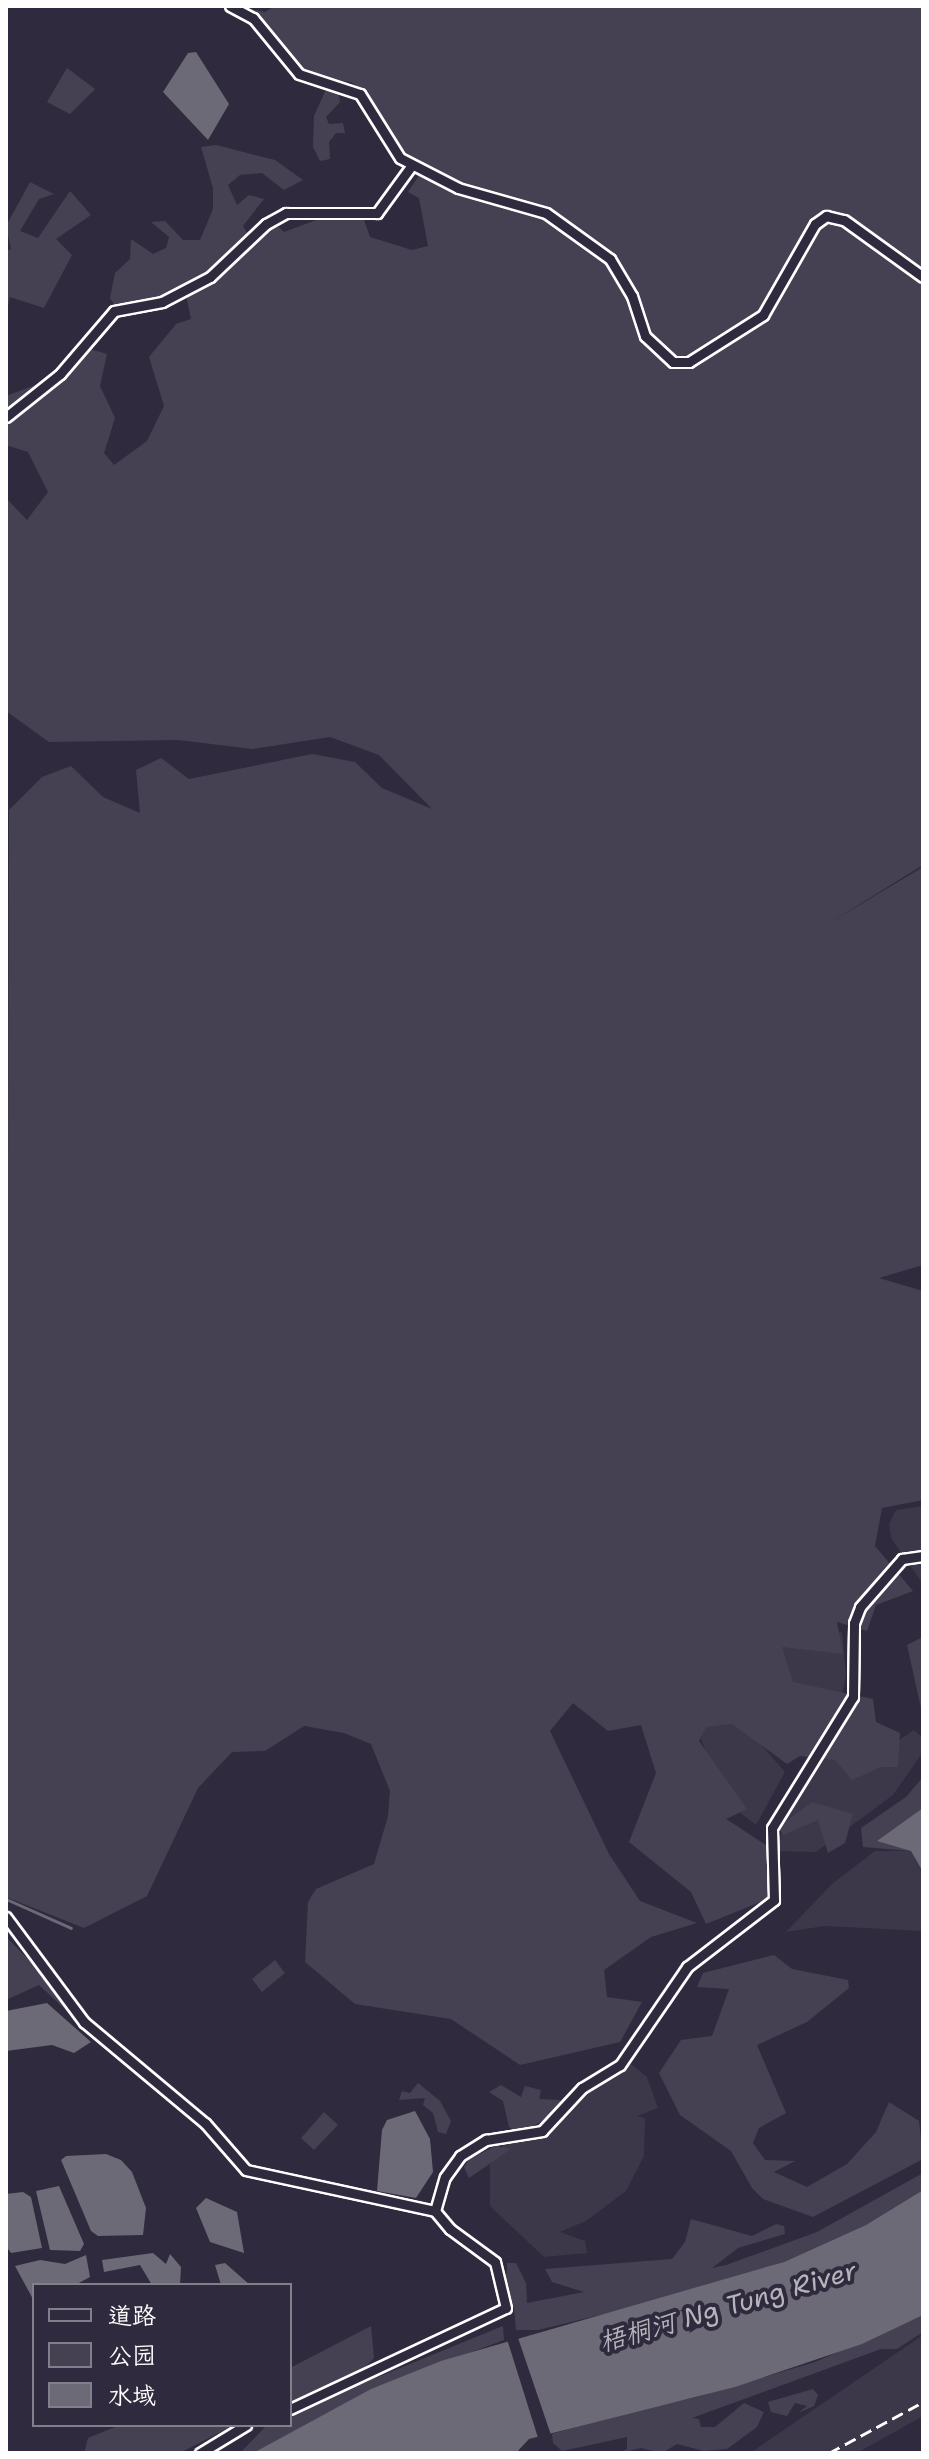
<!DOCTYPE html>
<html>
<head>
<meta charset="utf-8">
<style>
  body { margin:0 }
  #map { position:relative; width:929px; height:2459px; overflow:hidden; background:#2f2a3d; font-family:"Shantell Sans","LXGW WenKai TC",sans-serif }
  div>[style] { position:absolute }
  .built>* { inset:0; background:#3c3749 }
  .green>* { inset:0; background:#464152 }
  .water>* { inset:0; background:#6d6a77 }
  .pier>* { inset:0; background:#2f2a3d }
  .stream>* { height:3px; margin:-1.5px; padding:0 1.5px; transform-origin:1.5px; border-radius:1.5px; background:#6d6a77 }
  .roads { filter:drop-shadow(2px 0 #fff) drop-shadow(-2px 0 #fff) drop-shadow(0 2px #fff) drop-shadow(0 -2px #fff) }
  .minor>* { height:9px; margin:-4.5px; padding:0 4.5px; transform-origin:4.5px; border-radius:4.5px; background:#2f2a3d }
  .rail>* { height:3px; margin-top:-1.5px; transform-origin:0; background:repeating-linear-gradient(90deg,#fff 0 12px,transparent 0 18px) }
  span { translate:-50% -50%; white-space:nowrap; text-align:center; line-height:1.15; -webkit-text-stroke:8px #2f2a3d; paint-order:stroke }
  .water-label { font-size:26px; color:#b6b4bb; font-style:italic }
  .frame { position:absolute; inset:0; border:8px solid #fff; pointer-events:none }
  .legend { position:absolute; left:32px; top:2283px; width:260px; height:144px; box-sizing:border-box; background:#2f2a3d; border:2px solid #827f8b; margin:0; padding:10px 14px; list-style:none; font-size:24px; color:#fff }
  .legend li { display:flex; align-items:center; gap:16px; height:40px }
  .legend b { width:40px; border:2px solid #827f8b }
</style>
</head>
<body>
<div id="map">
  <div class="built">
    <div style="clip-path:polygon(923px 1506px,923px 1584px,891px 1538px,889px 1524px,896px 1510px)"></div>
    <div style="clip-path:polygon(842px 1632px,846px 1675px,841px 1700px,797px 1751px,732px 1649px)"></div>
    <div style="clip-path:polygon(726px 1704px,785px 1772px,756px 1825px,726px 1802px,693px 1719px)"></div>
    <div style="clip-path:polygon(914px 1730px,923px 1738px,923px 1752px,893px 1795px,816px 1852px,777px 1851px,787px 1812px,836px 1735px,861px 1766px)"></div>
    <div style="clip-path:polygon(875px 1851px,911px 1851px,923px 1872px,923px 1931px,825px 1926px,786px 1932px,832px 1884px)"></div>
    <div style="clip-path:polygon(631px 2064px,647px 2077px,658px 2108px,637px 2116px,645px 2118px,644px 2156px,626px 2191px,586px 2221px,560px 2232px,585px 2241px,587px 2253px,544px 2257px,490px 2206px,490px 2164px,503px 2145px,547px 2135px,581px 2091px,586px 2094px)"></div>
    <div style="clip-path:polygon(923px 2335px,923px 2416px,857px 2453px,750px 2453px)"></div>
  </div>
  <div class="green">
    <div style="clip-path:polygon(275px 6px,923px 6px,923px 865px,826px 925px,923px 867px,923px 1265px,879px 1278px,923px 1291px,923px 1500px,882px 1508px,875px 1546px,913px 1591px,876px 1605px,867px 1631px,837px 1622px,843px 1654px,782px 1647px,793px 1682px,873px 1699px,876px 1722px,900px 1733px,898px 1767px,881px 1767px,852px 1780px,835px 1760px,800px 1756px,787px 1764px,732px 1724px,706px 1727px,699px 1741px,747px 1809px,726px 1819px,766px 1845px,768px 1899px,706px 1924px,691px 1892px,629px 1842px,656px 1773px,641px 1725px,608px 1731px,573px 1703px,550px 1731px,609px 1854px,640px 1901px,697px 1923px,651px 1937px,604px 1970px,607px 1997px,642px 2002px,620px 2042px,520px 2065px,451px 2019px,355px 2004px,305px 1962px,308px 1902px,316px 1889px,374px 1864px,388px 1816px,390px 1791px,371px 1744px,344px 1733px,304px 1726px,265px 1751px,232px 1752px,198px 1788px,147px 1896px,84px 1928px,6px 1897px,9px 810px,42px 777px,71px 766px,103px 797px,140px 813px,136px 770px,161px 758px,189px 779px,312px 754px,355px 762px,382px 788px,432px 809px,379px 755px,330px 737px,253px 749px,178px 740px,49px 742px,6px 711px,6px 498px,27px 520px,48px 492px,28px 452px,6px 445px,6px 396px,57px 377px,89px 349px,97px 351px,107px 354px,100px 386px,115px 418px,104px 453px,114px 465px,147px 441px,164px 406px,149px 357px,176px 324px,191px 319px,185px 290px,177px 289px,162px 302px,118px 310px,110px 298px,115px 273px,130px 259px,131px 239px,153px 254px,166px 248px,169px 237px,151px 222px,165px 221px,183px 240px,200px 240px,213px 209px,213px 188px,201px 147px,216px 145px,275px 160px,303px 180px,284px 190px,262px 173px,240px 175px,228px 185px,237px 205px,249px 195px,264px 199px,243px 226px,250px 238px,274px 223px,284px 232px,338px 212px,364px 220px,370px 237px,412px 250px,428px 246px,419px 198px,408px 192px,422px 171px,389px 138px,361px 89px,351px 82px,306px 75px,250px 9px,265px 12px)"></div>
    <div style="clip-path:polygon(67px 68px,95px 89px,70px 114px,47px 102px)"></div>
    <div style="clip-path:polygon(328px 85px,338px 88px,340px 102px,326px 117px,329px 124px,343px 123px,345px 133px,336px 133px,329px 142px,330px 159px,320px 161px,313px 147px,314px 116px)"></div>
    <div style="clip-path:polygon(30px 182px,54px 194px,39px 199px,20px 231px,38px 238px,70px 191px,91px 215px,56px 239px,72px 255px,44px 308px,10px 297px,6px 314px,6px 251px,11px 249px,6px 226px)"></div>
    <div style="clip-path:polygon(923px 1637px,923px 1717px,907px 1645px)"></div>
    <div style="clip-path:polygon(923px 1777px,923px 1869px,911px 1851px,863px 1847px,861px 1828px,906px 1797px)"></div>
    <div style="clip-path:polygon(812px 1802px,853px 1814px,845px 1843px,828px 1853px,818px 1820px,783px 1835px,778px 1827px)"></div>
    <div style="clip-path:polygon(6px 1937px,41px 1972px,67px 2011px,39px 1985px,6px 2000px)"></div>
    <div style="clip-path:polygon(774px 1955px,792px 1969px,848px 1980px,849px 1988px,807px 2022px,757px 2045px,786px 2113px,759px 2128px,753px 2143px,765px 2160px,795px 2161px,774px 2172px,807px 2187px,847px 2164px,876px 2132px,889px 2102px,919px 2121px,923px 2159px,813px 2217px,763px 2199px,752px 2188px,731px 2151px,680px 2115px,659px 2073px,681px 2040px,712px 2036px,729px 1989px,697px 1987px,703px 1973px)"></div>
    <div style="clip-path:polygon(275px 1960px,285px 1973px,262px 1992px,252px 1979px)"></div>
    <div style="clip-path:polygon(418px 2083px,440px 2101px,451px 2121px,446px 2134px,438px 2132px,433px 2113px,423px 2105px,425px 2098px,399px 2100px,402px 2091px,410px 2093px)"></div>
    <div style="clip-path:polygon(501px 2085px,521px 2097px,525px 2086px,541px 2090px,539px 2099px,560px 2100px,564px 2109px,519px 2134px,509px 2127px,503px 2101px,489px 2092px)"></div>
    <div style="clip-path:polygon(324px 2112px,338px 2125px,314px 2150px,301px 2138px)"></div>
    <div style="clip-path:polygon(496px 2146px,511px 2149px,469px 2178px,464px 2167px,469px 2159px)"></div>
    <div style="clip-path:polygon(923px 2173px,923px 2190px,866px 2225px,784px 2262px,687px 2294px,538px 2330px,516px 2330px,514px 2308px,500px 2291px,498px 2280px,507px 2273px,507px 2263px,516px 2263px,526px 2283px,527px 2303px,584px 2292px,552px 2282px,545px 2269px,672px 2259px,685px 2242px,691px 2219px,752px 2236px,776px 2224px,784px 2226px,785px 2234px,738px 2248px,712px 2268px,726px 2265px,817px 2232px)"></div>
    <div style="clip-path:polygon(923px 2315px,923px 2332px,897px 2349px,881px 2349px,692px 2418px,699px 2419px,701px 2427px,715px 2427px,744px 2403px,764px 2412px,757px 2427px,727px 2449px,704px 2451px,677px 2444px,662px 2453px,641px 2448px,620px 2453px,627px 2449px,627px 2437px,562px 2451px,553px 2443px,552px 2434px,611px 2416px,697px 2397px,815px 2362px)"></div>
    <div style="clip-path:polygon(371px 2326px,374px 2358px,359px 2373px,290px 2402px,290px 2368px)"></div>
    <div style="clip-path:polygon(503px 2326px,504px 2340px,372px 2389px,253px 2453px,240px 2453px,267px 2425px,290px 2425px,290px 2413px)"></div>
    <div style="clip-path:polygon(813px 2389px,818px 2395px,814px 2406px,798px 2413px,807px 2406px,795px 2403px,787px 2416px,771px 2412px,768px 2402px)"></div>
    <div style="clip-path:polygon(120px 2425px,234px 2425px,180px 2453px,84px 2453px,88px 2438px)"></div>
  </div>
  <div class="water">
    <div style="clip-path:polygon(196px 52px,229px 104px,208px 140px,163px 92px,188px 53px)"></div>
    <div style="clip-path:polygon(923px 1808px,923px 1872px,911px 1851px,877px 1841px)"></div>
    <div style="clip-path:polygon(47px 2003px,91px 2042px,74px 2053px,52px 2045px,6px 2051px,6px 2011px)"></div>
    <div style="clip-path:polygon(415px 2111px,430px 2139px,433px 2172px,416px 2198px,377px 2191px,382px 2130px,387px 2120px)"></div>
    <div style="clip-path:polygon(106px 2154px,121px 2160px,132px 2172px,146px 2208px,143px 2235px,98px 2236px,91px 2231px,61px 2160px,66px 2156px)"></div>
    <div style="clip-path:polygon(59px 2186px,84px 2244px,80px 2251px,50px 2250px,36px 2191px)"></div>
    <div style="clip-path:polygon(923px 2190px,923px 2315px,862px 2344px,735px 2387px,529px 2439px,516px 2453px,253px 2453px,371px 2389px,441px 2361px,784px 2262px,866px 2225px)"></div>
    <div style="clip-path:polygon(23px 2192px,31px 2197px,42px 2248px,11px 2253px,6px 2246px,6px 2194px)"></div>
    <div style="clip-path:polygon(206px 2198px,237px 2212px,244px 2253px,210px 2242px,196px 2208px)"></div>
    <div style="clip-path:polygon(153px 2253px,166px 2264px,170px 2254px,181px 2267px,180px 2285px,152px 2285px,140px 2265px,104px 2272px,102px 2260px)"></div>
    <div style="clip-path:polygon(86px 2255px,90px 2277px,75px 2285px,34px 2285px,34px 2301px,15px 2266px,40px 2260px,65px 2264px)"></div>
    <div style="clip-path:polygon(225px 2263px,250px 2285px,221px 2285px,215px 2265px)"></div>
  </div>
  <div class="pier">
    <div style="clip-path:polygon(516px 2332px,552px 2438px,539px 2441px,506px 2336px)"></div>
  </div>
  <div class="stream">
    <div style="left:6px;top:1899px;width:71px;rotate:24deg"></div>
  </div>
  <div class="roads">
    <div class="minor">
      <div style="left:230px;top:6px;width:26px;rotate:28deg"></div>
      <div style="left:253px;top:18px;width:72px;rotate:50.6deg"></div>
      <div style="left:299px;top:74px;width:64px;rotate:18.2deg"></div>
      <div style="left:360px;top:94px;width:75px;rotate:58deg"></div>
      <div style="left:400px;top:158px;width:65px;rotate:27.3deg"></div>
      <div style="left:458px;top:188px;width:91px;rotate:15.9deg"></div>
      <div style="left:546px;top:213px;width:79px;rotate:35.7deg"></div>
      <div style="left:610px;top:259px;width:43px;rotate:59.3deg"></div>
      <div style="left:632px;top:296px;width:42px;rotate:72deg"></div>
      <div style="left:645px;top:336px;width:38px;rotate:43deg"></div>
      <div style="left:673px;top:362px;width:16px"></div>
      <div style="left:689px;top:362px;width:88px;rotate:-32.4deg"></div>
      <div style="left:763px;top:315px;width:105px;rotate:-60.3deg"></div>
      <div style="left:815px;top:224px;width:14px;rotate:-36deg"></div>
      <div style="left:826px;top:216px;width:18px;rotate:13deg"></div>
      <div style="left:844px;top:220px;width:97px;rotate:35.8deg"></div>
      <div style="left:6px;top:417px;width:69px;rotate:-38.5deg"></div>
      <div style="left:60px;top:374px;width:83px;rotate:-49.4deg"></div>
      <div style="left:114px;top:311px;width:49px;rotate:-10.6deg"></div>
      <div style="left:162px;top:302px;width:54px;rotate:-27.5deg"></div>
      <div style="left:210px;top:277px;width:77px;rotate:-43.4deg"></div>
      <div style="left:266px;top:224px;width:23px;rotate:-29deg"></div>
      <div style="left:286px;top:213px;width:91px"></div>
      <div style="left:377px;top:213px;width:59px;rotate:-53.9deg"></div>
      <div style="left:6px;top:1917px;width:131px;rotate:53.4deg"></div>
      <div style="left:84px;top:2022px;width:158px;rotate:39.9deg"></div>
      <div style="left:205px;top:2123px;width:62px;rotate:48.9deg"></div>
      <div style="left:246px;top:2170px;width:193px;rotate:12.2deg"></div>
      <div style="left:435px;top:2211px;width:35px;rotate:-74deg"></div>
      <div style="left:445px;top:2177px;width:26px;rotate:-54deg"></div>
      <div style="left:460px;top:2156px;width:31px;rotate:-32deg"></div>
      <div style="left:486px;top:2140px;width:57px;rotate:-9.1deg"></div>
      <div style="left:542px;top:2131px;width:59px;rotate:-47.1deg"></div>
      <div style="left:582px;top:2088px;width:44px;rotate:-31.2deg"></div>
      <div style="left:620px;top:2065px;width:119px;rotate:-55.6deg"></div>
      <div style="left:687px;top:1967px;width:110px;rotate:-37.6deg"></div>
      <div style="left:774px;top:1900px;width:72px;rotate:-91.6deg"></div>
      <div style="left:772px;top:1828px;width:154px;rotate:-58.3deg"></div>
      <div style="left:853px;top:1697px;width:74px;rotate:-89.2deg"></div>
      <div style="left:854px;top:1623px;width:17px;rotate:-69deg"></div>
      <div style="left:860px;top:1607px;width:64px;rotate:-48.8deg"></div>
      <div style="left:902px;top:1559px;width:21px;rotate:-8deg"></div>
      <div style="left:290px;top:2409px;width:238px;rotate:-25.1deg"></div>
      <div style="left:506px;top:2308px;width:47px;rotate:-103.4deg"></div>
      <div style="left:495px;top:2262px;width:56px;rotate:-143.7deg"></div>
      <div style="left:450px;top:2229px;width:23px;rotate:-130deg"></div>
      <div style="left:200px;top:2453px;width:54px;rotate:-31.3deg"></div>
    </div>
  </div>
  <div class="rail">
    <div style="left:829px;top:2453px;width:107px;rotate:-28.5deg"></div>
  </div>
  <div class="water-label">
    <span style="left:728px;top:2306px;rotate:-16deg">梧桐河 Ng Tung River</span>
  </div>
  <div class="frame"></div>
  <ul class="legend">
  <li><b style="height:10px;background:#2f2a3d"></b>道路</li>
  <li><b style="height:22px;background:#464152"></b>公园</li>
  <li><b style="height:22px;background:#6d6a77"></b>水域</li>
  </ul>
</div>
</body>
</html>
